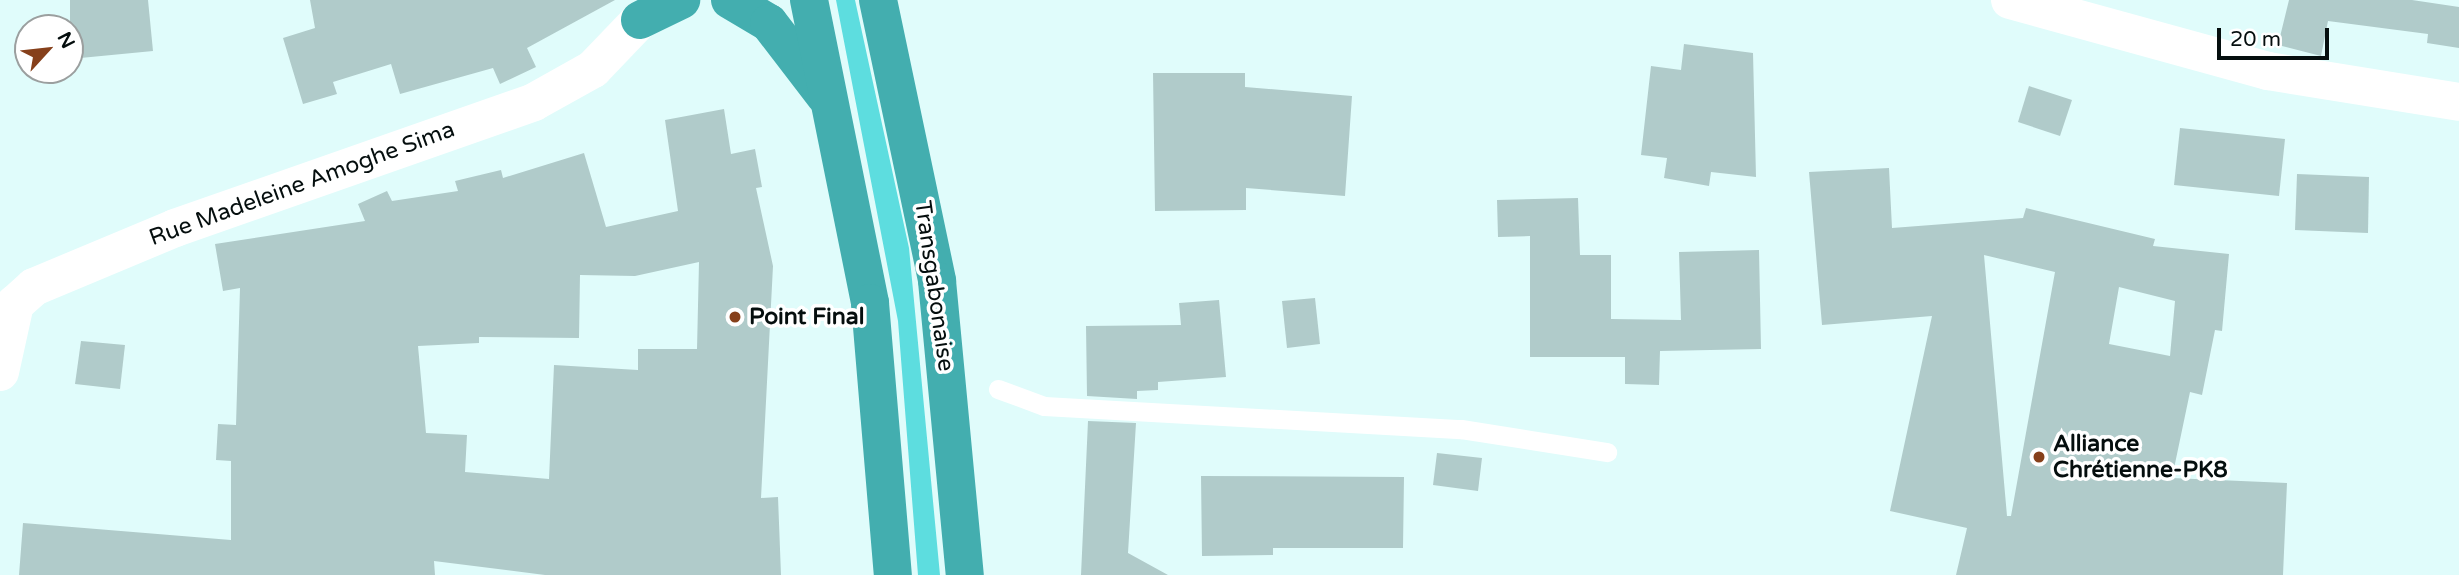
<!DOCTYPE html>
<html>
<head>
<meta charset="utf-8">
<style>
  body { margin:0 }
  #map { position:relative; width:2459px; height:575px; overflow:hidden; background:#e0fcfb; font-family:"Varela Round",sans-serif }
  div>[style] { position:absolute }
  .green>* { inset:0; background:#5ddddf }
  .building>* { inset:0; background:#b0cbca }
  .service>* { height:19px; margin:-9.5px; padding:0 9.5px; transform-origin:9.5px; border-radius:9.5px; background:#fff }
  .minor>* { height:38px; margin:-19px; padding:0 19px; transform-origin:19px; border-radius:19px; background:#fff }
  .tertiary>* { height:38px; margin:-19px; padding:0 19px; transform-origin:19px; border-radius:19px; background:#fff }
  .trunk>* { height:38px; margin:-19px; padding:0 19px; transform-origin:19px; border-radius:19px; background:#43aeaf }
  .dots>* { width:19px; height:19px; translate:-50% -50%; box-sizing:border-box; border:4px solid #fff; border-radius:50% }
  span { translate:-50% -50%; white-space:nowrap; text-align:center; line-height:1.15; -webkit-text-stroke:7px #fff; paint-order:stroke }
  .street-label { font-size:23px; color:#050e0e }
  .poi-label { font-size:23px; color:#050e0e; font-weight:700 }
  .left { translate:0 -50%; text-align:left }
  .north { position:absolute; left:14px; top:14px; width:70px; height:70px; box-sizing:border-box; background:#fff; border:2px solid #9b9f9f; border-radius:50%; rotate:63deg; font-size:19px; font-weight:700; line-height:28px; text-align:center; color:#050e0e }
  .north::after { content:''; display:block; margin:auto; width:24px; height:32px; background:#86401b; clip-path:polygon(50% 0,100% 100%,50% 72%,0 100%) }
  .scale { position:absolute; left:2217px; top:28px; width:112px; height:32px; box-sizing:border-box; border:4px solid #050e0e; border-top:0; padding-left:9px; font-size:21px; line-height:24px; white-space:nowrap; color:#050e0e; -webkit-text-stroke:5px #fff; paint-order:stroke }
</style>
</head>
<body>
<div id="map">
  <div class="green">
    <div style="clip-path:polygon(836px 0,855px 0,909px 248px,940px 575px,918px 575px,898px 321px)"></div>
  </div>
  <div class="building">
    <div style="clip-path:polygon(70px 0,148px 0,153px 51px,70px 59px)"></div>
    <div style="clip-path:polygon(310px 0,615px 0,527px 48px,536px 67px,500px 84px,493px 68px,400px 94px,391px 64px,333px 82px,337px 94px,303px 104px,283px 38px,315px 28px)"></div>
    <div style="clip-path:polygon(2289px 0,2412px 0,2459px 7px,2459px 48px,2427px 43px,2428px 34px,2328px 21px,2321px 56px,2278px 45px)"></div>
    <div style="clip-path:polygon(1684px 44px,1753px 53px,1756px 177px,1711px 172px,1709px 186px,1664px 178px,1667px 158px,1641px 155px,1651px 66px,1681px 70px)"></div>
    <div style="clip-path:polygon(1153px 73px,1245px 73px,1245px 87px,1352px 96px,1345px 196px,1246px 188px,1246px 210px,1155px 211px)"></div>
    <div style="clip-path:polygon(2029px 86px,2072px 100px,2060px 136px,2018px 122px)"></div>
    <div style="clip-path:polygon(evenodd,724px 109px,731px 154px,755px 149px,762px 187px,756px 188px,773px 266px,761px 498px,778px 497px,781px 575px,545px 575px,434px 561px,435px 575px,19px 575px,23px 523px,231px 540px,231px 461px,216px 460px,218px 424px,236px 425px,240px 288px,223px 291px,215px 244px,365px 221px,358px 204px,387px 191px,392px 201px,458px 191px,455px 181px,501px 170px,503px 178px,584px 153px,606px 227px,678px 211px,665px 120px,724px 109px,699px 262px,697px 349px,638px 349px,638px 370px,554px 365px,549px 479px,465px 472px,467px 435px,426px 433px,418px 346px,479px 343px,479px 337px,579px 338px,580px 275px,635px 276px,699px 262px)"></div>
    <div style="clip-path:polygon(2180px 128px,2285px 139px,2279px 196px,2174px 185px)"></div>
    <div style="clip-path:polygon(evenodd,1889px 168px,1892px 228px,2023px 218px,2026px 208px,2155px 239px,2153px 246px,2229px 254px,2222px 331px,2215px 330px,2202px 395px,2190px 392px,2172px 478px,2287px 483px,2283px 575px,1956px 575px,1967px 528px,1890px 511px,1932px 316px,1822px 325px,1809px 172px,1889px 168px,1984px 255px,2055px 272px,2011px 516px,2007px 516px,1984px 255px,1889px 168px,2119px 287px,2175px 301px,2170px 356px,2109px 344px,2119px 287px)"></div>
    <div style="clip-path:polygon(2297px 174px,2369px 177px,2368px 233px,2295px 230px)"></div>
    <div style="clip-path:polygon(1578px 198px,1580px 255px,1611px 255px,1611px 319px,1681px 320px,1679px 252px,1759px 250px,1761px 349px,1660px 351px,1659px 385px,1625px 384px,1625px 357px,1530px 357px,1530px 236px,1498px 237px,1497px 200px)"></div>
    <div style="clip-path:polygon(1315px 298px,1320px 344px,1287px 348px,1282px 301px)"></div>
    <div style="clip-path:polygon(1219px 300px,1226px 377px,1158px 382px,1158px 390px,1137px 391px,1137px 399px,1087px 396px,1086px 326px,1181px 325px,1179px 303px)"></div>
    <div style="clip-path:polygon(81px 341px,125px 345px,120px 389px,75px 384px)"></div>
    <div style="clip-path:polygon(1088px 421px,1136px 423px,1128px 553px,1168px 575px,1081px 575px)"></div>
    <div style="clip-path:polygon(1437px 453px,1482px 458px,1478px 491px,1433px 485px)"></div>
    <div style="clip-path:polygon(1201px 476px,1404px 477px,1403px 548px,1273px 548px,1273px 555px,1202px 556px)"></div>
  </div>
  <div class="service">
    <div style="left:998px;top:389px;width:49px;rotate:20.3deg"></div>
    <div style="left:1044px;top:406px;width:418px;rotate:3.2deg"></div>
    <div style="left:1461px;top:429px;width:148px;rotate:9deg"></div>
  </div>
  <div class="minor">
    <div style="left:0;top:372px;width:70px;rotate:-77.6deg"></div>
    <div style="left:15px;top:304px;width:25px;rotate:-42deg"></div>
    <div style="left:34px;top:287px;width:153px;rotate:-22.7deg"></div>
    <div style="left:175px;top:228px;width:380px;rotate:-19.3deg"></div>
    <div style="left:534px;top:102px;width:68px;rotate:-29.2deg"></div>
    <div style="left:593px;top:69px;width:68px;rotate:-46.2deg"></div>
  </div>
  <div class="tertiary">
    <div style="left:2010px;top:0;width:268px;rotate:15.4deg"></div>
    <div style="left:2268px;top:71px;width:193px;rotate:9.2deg"></div>
  </div>
  <div class="trunk">
    <div style="left:730px;top:0;width:45px;rotate:30.5deg"></div>
    <div style="left:769px;top:23px;width:92px;rotate:52.5deg"></div>
    <div style="left:809px;top:0;width:309px;rotate:78.6deg"></div>
    <div style="left:870px;top:303px;width:273px;rotate:85.2deg"></div>
    <div style="left:878px;top:0;width:287px;rotate:78.1deg"></div>
    <div style="left:937px;top:281px;width:295px;rotate:84.6deg"></div>
    <div style="left:640px;top:20px;width:46px;rotate:-26deg"></div>
  </div>
  <div class="dots">
    <div style="left:735px;top:317px;background:#86401b"></div>
    <div style="left:2039px;top:457px;background:#86401b"></div>
  </div>
  <div class="street-label">
    <span style="left:302px;top:184px;rotate:-20deg">Rue Madeleine Amoghe Sima</span>
    <span style="left:934px;top:286px;rotate:82deg">Transgabonaise</span>
  </div>
  <div class="poi-label">
    <span class="left" style="left:749px;top:317px">Point Final</span>
    <span class="left" style="left:2053px;top:457px">Alliance<br>Chrétienne-PK8</span>
  </div>
  <div class="north">N</div>
  <div class="scale">20 m</div>
</div>
</body>
</html>
